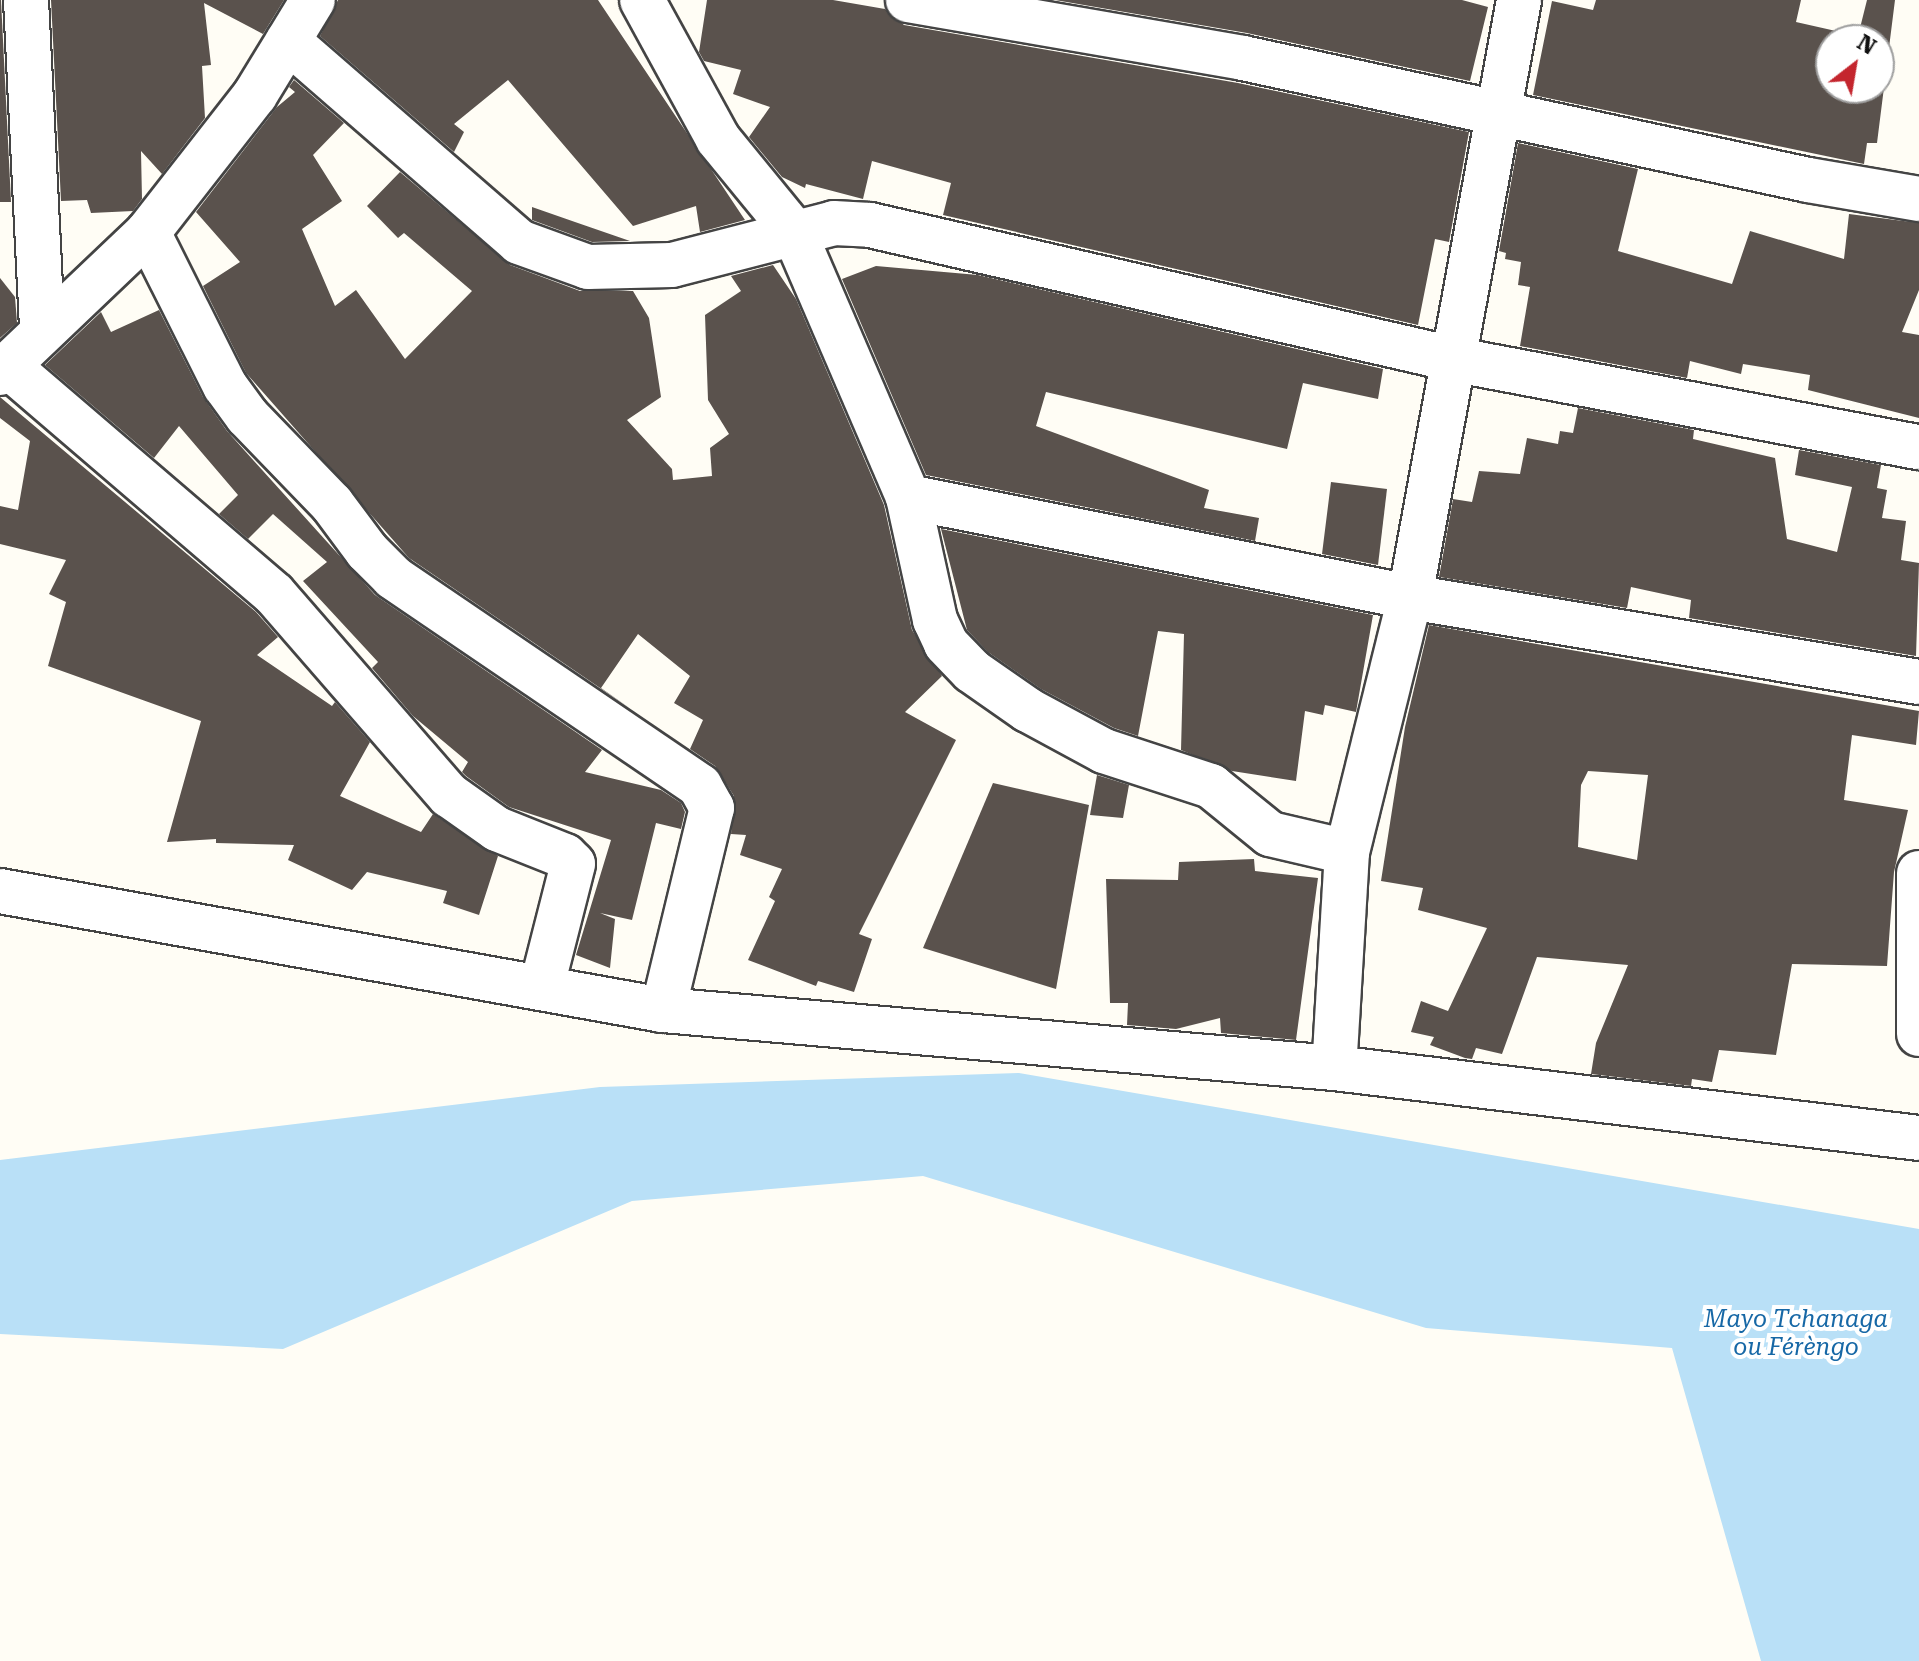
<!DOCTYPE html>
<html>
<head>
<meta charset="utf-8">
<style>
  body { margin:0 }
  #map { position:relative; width:1919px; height:1661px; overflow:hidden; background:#fffdf5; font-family:"Roboto Serif",serif }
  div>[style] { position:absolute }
  .water>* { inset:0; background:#b9e0f7 }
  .building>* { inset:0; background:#5a524d }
  .roads { filter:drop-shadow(2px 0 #444) drop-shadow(-2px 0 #444) drop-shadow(0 2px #444) drop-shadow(0 -2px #444) }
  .minor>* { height:44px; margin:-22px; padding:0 22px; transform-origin:22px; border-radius:22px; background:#fff }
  span { translate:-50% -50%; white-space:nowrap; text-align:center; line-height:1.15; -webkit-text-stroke:8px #fff; paint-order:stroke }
  .water-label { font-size:24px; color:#1768a6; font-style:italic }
  .north { position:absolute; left:1815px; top:24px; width:80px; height:80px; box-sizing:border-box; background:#fff; border:2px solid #a0a0a0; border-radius:50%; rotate:31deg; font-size:22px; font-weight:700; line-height:32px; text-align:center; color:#111 }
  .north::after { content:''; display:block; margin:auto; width:28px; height:36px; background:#c4262e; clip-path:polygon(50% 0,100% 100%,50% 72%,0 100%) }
</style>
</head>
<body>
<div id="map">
  <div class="water">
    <div style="clip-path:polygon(1019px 1073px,1919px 1229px,1919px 1661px,1761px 1661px,1672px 1348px,1426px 1328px,923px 1176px,632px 1201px,283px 1349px,0 1334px,0 1160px,600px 1087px)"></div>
  </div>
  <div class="building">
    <div style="clip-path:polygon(0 0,1px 0,11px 202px,0 202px)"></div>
    <div style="clip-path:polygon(51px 0,284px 0,263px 34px,204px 3px,211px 65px,202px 66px,205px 118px,162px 174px,141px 151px,142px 199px,133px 211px,91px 213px,87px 200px,61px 201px)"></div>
    <div style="clip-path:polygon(338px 0,598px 0,745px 220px,700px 232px,696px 206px,633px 226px,508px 80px,454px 124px,464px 132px,454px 152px,320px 36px)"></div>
    <div style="clip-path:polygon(707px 0,833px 0,885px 9px,904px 25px,1238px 83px,1469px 132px,1449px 242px,1435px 239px,1418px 325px,943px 215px,951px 183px,872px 161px,863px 199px,806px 184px,805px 188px,782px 177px,749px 137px,770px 107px,733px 94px,741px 70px,704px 61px,699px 52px)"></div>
    <div style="clip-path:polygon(1055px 0,1462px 0,1488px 7px,1470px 81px,1247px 33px)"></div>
    <div style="clip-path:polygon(evenodd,1596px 0,1801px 0,1796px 22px,1858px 36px,1867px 0,1895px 0,1877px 143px,1867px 143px,1864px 164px,1533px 95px,1552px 1px,1593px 10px,1596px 0,1831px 40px,1879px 40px,1879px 88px,1831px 88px,1831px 40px)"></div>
    <div style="clip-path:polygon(294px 80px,344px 123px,313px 155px,342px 201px,302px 229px,335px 306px,356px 290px,405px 359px,472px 291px,404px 233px,398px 238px,367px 206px,400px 172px,510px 265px,580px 291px,633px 291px,649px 318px,661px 397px,627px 420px,672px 469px,673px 480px,712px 476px,710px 448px,729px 434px,708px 400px,705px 315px,741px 291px,731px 276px,773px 265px,796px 299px,884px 505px,912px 630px,942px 676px,905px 712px,956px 740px,859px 934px,872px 939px,854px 992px,818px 981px,816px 986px,748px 960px,775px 901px,769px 897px,782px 869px,740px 855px,746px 835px,731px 834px,734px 796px,715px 766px,690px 749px,703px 720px,674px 703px,690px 676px,638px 634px,601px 688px,631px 709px,409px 558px,246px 373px,203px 286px,240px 262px,196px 212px,277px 107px,295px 92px,289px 87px)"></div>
    <div style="clip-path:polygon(1518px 143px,1638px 169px,1618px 251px,1732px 284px,1750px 231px,1844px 259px,1849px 214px,1919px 223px,1919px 290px,1902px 332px,1919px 335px,1919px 418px,1808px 390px,1810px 375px,1743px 364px,1741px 374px,1690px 361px,1687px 378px,1520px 346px,1530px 287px,1518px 285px,1521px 262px,1505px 259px,1506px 253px,1499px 251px)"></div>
    <div style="clip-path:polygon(532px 207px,575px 222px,630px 241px,592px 242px,532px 220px)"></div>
    <div style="clip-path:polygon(876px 266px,978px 275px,1383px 369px,1378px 399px,1303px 383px,1287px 449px,1046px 392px,1036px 426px,1209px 490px,1204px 508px,1259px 518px,1255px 541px,926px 475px,842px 279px)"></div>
    <div style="clip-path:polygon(0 278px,15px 297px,17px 323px,0 338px)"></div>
    <div style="clip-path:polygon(159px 310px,203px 397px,227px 431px,375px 595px,602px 750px,585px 772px,661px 790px,681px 803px,685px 812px,681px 829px,656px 823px,632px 920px,600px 913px,615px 919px,610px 968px,576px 955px,611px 840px,509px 807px,466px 776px,462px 772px,468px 762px,413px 716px,372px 668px,378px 662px,303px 581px,327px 562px,273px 514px,248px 539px,219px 514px,238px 495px,179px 426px,154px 458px,45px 365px,101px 312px,111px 332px)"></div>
    <div style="clip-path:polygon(0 397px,256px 612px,278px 637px,257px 655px,332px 706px,335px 702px,370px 742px,340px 796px,421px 832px,433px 814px,498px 856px,479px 915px,443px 903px,447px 891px,367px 872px,352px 890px,288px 860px,294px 845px,216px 843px,216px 839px,167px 842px,201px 721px,48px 666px,66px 602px,49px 594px,66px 560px,0 544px,0 506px,18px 510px,30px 441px,0 418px)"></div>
    <div style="clip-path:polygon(1578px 408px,1694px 430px,1693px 439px,1775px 458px,1787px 539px,1837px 552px,1852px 487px,1795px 475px,1799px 450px,1881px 465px,1877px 488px,1887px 490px,1882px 518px,1906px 521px,1901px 560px,1919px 563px,1916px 656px,1689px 618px,1691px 600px,1631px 587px,1627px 608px,1439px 577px,1453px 499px,1472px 502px,1479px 471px,1520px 474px,1527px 438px,1558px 444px,1560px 431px,1573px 433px)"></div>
    <div style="clip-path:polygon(1331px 482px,1387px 489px,1378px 565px,1322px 554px)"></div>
    <div style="clip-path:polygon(941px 529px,1373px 615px,1356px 712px,1325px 705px,1323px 715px,1305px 711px,1296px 781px,1232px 771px,1181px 750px,1184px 634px,1158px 631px,1138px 736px,1114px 728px,1041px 689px,988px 652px,967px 630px)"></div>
    <div style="clip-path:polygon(evenodd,1429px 625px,1919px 711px,1916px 745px,1852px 735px,1844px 800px,1908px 810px,1894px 872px,1887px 966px,1792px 964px,1776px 1055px,1719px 1050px,1712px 1082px,1692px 1079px,1691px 1086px,1591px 1074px,1596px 1043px,1628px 965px,1537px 957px,1502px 1054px,1476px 1048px,1472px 1059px,1465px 1058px,1430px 1045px,1434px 1037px,1411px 1032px,1421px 1001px,1448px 1011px,1487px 928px,1418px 910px,1423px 888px,1381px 881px,1405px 727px,1429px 625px,1588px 771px,1648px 775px,1637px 860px,1578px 847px,1581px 785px,1588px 771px)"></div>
    <div style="clip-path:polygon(1097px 775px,1129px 785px,1123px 818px,1090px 815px)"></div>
    <div style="clip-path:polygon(993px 783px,1089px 805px,1056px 989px,923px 948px)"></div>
    <div style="clip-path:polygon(1254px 859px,1255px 871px,1318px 878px,1296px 1040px,1221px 1033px,1220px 1018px,1176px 1029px,1127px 1025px,1128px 1003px,1110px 1003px,1106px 879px,1178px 880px,1179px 862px)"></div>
  </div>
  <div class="roads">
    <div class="minor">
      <div style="left:26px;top:0;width:330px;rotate:87.2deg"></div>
      <div style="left:642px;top:0;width:158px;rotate:61.3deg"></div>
      <div style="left:718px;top:139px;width:120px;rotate:50.7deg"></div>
      <div style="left:794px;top:232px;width:288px;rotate:66.7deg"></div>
      <div style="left:908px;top:497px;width:126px;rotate:77.6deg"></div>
      <div style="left:935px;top:620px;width:26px;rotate:65deg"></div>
      <div style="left:946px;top:644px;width:37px;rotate:46deg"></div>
      <div style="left:972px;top:671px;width:68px;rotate:34.9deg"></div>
      <div style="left:1028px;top:710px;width:86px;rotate:28.3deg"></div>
      <div style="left:1104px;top:751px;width:113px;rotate:18.1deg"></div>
      <div style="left:1211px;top:786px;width:76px;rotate:39.1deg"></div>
      <div style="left:1270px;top:834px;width:79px;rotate:13.2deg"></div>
      <div style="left:1347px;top:852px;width:216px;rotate:93.4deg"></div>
      <div style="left:1334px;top:1068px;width:674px;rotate:-175.06deg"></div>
      <div style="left:908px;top:0;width:340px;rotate:9.8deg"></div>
      <div style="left:1243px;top:58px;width:578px;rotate:12.18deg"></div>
      <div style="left:1808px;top:180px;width:113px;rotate:9.7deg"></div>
      <div style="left:288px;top:41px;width:306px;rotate:41deg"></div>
      <div style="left:519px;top:242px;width:73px;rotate:19.9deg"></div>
      <div style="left:588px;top:267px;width:84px;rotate:-1.4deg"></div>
      <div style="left:672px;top:265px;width:167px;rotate:-14.5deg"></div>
      <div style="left:834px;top:223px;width:36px;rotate:3deg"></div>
      <div style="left:870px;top:225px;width:602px;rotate:12.95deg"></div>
      <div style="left:1457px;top:360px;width:470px;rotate:10.7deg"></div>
      <div style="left:8px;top:366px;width:350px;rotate:40.6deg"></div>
      <div style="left:274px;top:594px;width:267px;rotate:49deg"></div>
      <div style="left:449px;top:795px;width:59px;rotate:35.3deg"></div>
      <div style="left:497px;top:829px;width:73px;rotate:21.7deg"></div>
      <div style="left:565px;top:856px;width:11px;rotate:45deg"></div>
      <div style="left:573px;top:864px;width:126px;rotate:104.3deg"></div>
      <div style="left:0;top:373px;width:204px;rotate:-43.6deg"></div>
      <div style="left:148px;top:232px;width:174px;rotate:-52deg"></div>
      <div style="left:255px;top:95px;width:111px;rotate:-58.6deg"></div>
      <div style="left:908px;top:497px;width:512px;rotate:11.27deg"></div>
      <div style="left:1410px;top:597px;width:516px;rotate:9.48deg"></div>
      <div style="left:1347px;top:852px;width:263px;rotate:-76.1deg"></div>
      <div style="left:1410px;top:597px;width:607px;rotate:-79.65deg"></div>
      <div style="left:1919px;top:873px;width:161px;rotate:90deg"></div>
      <div style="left:0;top:891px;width:674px;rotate:10.18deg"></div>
      <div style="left:663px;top:1010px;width:208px;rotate:-76.4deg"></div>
      <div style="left:712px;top:808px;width:25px;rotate:-119deg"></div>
      <div style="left:700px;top:786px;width:371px;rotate:-145.8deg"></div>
      <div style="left:393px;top:577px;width:37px;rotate:-135deg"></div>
      <div style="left:367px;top:551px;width:59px;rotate:-126.7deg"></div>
      <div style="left:332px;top:504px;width:122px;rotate:-134deg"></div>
      <div style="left:247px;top:416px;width:37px;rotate:-126deg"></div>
      <div style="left:225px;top:386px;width:172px;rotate:-116.6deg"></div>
      <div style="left:1334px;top:1068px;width:589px;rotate:6.82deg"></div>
    </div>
  </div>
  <div class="water-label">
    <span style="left:1796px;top:1334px">Mayo Tchanaga<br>ou Férèngo</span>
  </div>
  <div class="north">N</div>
</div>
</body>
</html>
